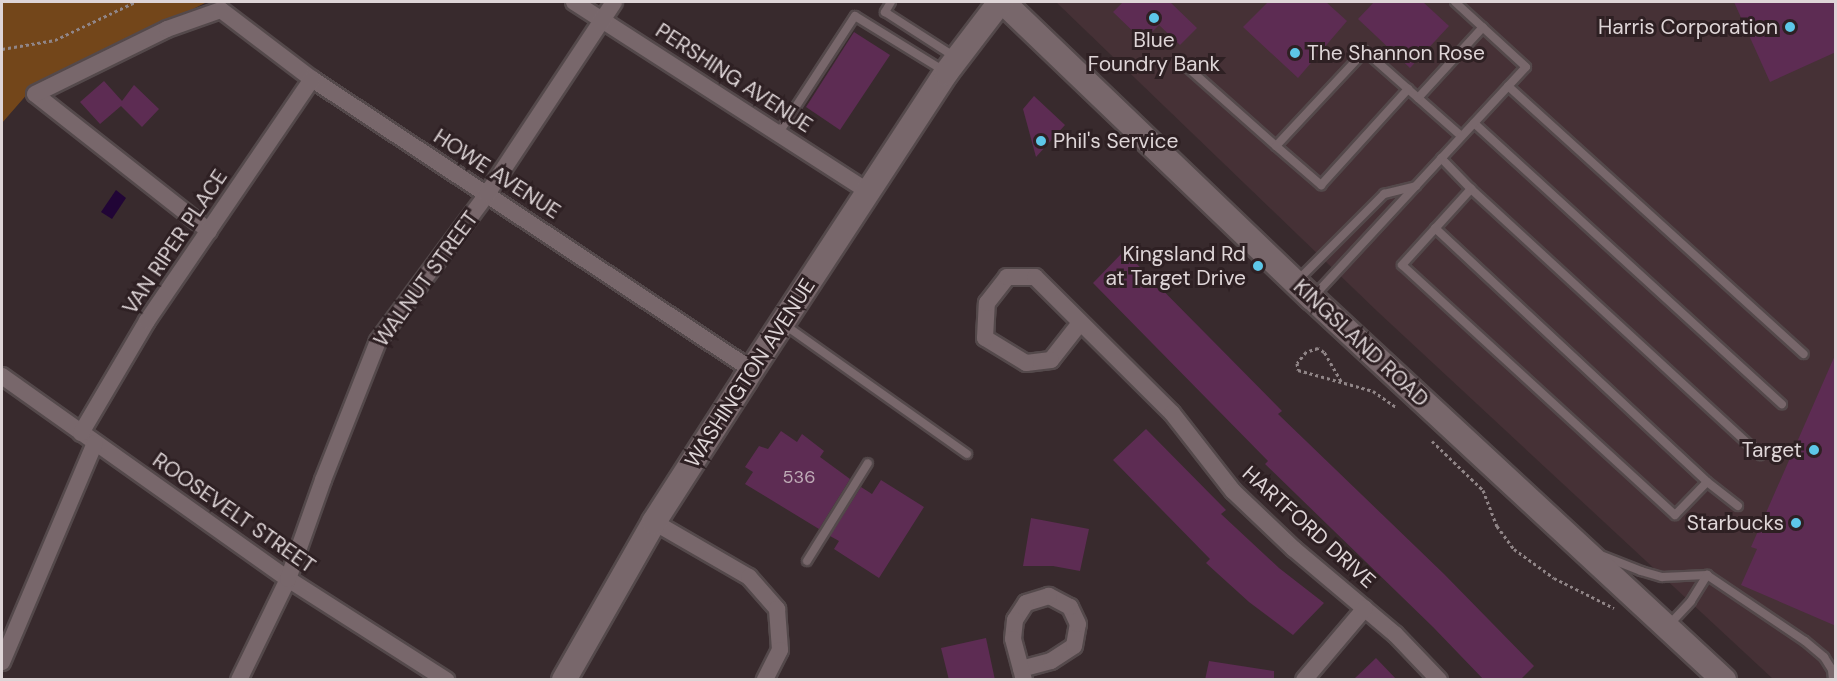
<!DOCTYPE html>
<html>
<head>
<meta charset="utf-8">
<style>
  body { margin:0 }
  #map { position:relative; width:1837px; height:681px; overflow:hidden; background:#382a2d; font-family:"DM Sans",sans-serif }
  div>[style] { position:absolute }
  .built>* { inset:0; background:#463136 }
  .green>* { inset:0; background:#73461a }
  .water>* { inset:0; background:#210536 }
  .building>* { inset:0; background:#5d2c53 }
  .path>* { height:3px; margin-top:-1.5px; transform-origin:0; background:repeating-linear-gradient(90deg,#908587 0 3px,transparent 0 6px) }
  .roads { filter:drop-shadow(2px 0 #54494b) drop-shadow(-2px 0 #54494b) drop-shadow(0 2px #54494b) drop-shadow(0 -2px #54494b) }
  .lane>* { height:8px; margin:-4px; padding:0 4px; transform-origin:4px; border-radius:4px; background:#78676b }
  .street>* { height:16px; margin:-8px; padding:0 8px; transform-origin:8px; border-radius:8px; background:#78676b }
  .secondary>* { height:24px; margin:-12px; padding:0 12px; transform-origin:12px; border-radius:12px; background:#78676b }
  .dots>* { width:16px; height:16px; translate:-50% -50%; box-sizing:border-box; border:3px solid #2e2023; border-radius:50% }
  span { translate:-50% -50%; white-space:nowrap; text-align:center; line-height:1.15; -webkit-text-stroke:6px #2e2023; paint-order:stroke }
  .number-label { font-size:18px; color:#beabb6 }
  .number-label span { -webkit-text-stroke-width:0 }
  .poi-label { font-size:21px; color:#ded5d7 }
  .right { translate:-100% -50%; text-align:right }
  .left { translate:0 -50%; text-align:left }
  .street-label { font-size:21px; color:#ded5d7 }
  .frame { position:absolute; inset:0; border:3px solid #ded5d7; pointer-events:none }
</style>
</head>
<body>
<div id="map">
  <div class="built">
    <div style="clip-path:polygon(1056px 2px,1835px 2px,1835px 679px,1773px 679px,1378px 312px)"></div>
  </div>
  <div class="green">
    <div style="clip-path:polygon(2px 2px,207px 2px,29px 92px,2px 123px)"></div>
  </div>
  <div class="water">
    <div style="clip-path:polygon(116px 190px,126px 198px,112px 219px,101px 212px)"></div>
  </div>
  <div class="building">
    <div style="clip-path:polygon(1123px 2px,1170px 2px,1197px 28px,1180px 45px,1159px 25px,1143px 41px,1113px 12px)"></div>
    <div style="clip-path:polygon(1268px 2px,1326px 2px,1347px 21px,1298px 78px,1243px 27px)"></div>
    <div style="clip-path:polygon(1374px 2px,1423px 2px,1449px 26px,1410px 68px,1358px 19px)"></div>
    <div style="clip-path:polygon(1734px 2px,1836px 2px,1836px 52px,1770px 82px)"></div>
    <div style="clip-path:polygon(854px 32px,890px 55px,840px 130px,806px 107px)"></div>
    <div style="clip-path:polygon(104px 81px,122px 101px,134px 85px,159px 109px,142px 127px,121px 106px,100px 124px,80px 102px)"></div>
    <div style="clip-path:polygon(1034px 96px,1065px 125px,1036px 157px,1023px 109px)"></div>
    <div style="clip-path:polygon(1124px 251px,1282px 411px,1278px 414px,1444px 574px,1534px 666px,1520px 680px,1484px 680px,1433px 627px,1265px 464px,1268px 461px,1093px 283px)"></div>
    <div style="clip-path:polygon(1836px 353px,1836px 626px,1741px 585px,1757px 549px,1751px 547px)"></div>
    <div style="clip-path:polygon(1146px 429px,1226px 510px,1221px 514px,1279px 568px,1324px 603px,1293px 635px,1249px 602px,1206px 563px,1210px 559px,1113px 460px)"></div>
    <div style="clip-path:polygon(781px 431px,797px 442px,802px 434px,824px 451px,820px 457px,850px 479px,819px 529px,745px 484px,753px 472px,745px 467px,759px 446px,768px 449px)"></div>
    <div style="clip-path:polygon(881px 480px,924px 507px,879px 578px,834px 549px,839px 541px,830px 536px,861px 487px,872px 494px)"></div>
    <div style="clip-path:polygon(1031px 518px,1089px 529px,1080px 571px,1053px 566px,1023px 566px)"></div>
    <div style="clip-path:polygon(986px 638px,995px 680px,949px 680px,941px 648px)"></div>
    <div style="clip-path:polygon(1376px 658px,1397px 680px,1353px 680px)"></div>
    <div style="clip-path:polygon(1209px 661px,1274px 671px,1274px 680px,1205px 680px)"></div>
  </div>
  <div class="path">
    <div style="left:2px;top:49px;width:54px;rotate:-9.6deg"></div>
    <div style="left:55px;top:40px;width:89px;rotate:-25.4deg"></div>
    <div style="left:1341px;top:381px;width:34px;rotate:-120deg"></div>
    <div style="left:1324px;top:352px;width:7px;rotate:-146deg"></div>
    <div style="left:1318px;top:348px;width:13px;rotate:162deg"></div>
    <div style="left:1306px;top:352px;width:14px;rotate:129deg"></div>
    <div style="left:1297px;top:363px;width:7px;rotate:82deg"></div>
    <div style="left:1298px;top:370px;width:78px;rotate:15.6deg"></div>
    <div style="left:1373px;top:391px;width:29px;rotate:35deg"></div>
    <div style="left:1432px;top:441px;width:71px;rotate:43.9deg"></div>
    <div style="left:1483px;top:490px;width:39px;rotate:69deg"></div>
    <div style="left:1497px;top:526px;width:29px;rotate:54deg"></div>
    <div style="left:1514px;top:549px;width:49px;rotate:35.9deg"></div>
    <div style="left:1554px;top:578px;width:67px;rotate:26.6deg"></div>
  </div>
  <div class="roads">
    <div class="lane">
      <div style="left:891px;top:2px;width:12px;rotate:121deg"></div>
      <div style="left:885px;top:12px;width:83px;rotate:32.7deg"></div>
      <div style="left:1187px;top:67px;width:119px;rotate:41.6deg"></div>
      <div style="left:1276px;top:146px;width:130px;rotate:-46.9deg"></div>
      <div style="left:1365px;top:51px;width:128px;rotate:41.5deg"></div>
      <div style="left:1508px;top:86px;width:399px;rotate:42.2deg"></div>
      <div style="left:1418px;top:98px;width:96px;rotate:-47.5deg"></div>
      <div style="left:1474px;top:123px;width:417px;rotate:42.4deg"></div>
      <div style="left:778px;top:134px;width:141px;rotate:-56.9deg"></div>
      <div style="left:855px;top:16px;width:105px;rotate:31.7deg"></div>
      <div style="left:1276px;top:146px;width:60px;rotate:40.9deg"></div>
      <div style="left:1321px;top:185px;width:130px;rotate:-47.8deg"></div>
      <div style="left:1441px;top:158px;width:43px;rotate:45.9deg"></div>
      <div style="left:1435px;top:228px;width:372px;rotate:43deg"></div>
      <div style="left:1298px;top:280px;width:122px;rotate:-45deg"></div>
      <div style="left:1384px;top:194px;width:33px;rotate:-14deg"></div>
      <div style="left:1313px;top:297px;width:313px;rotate:-47.2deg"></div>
      <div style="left:1526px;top:67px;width:96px;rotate:-137.5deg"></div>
      <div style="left:785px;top:325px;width:223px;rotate:35.3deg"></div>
      <div style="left:1738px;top:506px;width:39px;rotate:-142deg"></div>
      <div style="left:1707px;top:482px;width:46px;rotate:134.1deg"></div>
      <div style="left:1675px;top:515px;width:370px;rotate:-137.5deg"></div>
      <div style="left:1402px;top:265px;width:103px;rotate:-47.8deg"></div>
      <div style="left:1471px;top:189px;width:393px;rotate:42.6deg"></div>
      <div style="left:1603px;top:556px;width:41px;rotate:21.5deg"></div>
      <div style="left:1641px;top:571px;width:22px;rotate:16deg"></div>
      <div style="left:1662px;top:577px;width:45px;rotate:-2.5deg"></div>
      <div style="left:1707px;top:575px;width:118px;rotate:34deg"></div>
      <div style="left:1805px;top:641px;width:25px;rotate:40deg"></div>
      <div style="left:1824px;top:657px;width:15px;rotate:58deg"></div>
      <div style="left:1832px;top:670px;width:10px;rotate:84deg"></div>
      <div style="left:807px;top:561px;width:115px;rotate:-58.1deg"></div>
      <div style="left:1667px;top:627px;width:35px;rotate:-47deg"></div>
      <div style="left:1691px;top:601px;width:31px;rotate:-58deg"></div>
    </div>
    <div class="street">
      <div style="left:574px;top:2px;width:351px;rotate:32.8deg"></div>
      <div style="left:209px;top:231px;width:221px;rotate:-141.8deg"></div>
      <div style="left:35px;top:94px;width:147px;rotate:-26.2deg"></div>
      <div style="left:167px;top:29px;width:57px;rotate:-19.4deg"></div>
      <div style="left:221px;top:10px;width:114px;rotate:37.2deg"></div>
      <div style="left:312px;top:79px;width:528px;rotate:33.48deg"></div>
      <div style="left:1080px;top:323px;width:47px;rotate:128.1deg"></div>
      <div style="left:1051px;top:360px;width:25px;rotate:173deg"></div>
      <div style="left:1026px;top:363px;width:48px;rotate:-148.6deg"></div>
      <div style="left:985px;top:338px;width:35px;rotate:-87deg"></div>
      <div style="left:987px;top:303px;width:33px;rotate:-52deg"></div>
      <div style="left:1007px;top:277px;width:28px"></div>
      <div style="left:1035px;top:277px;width:193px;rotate:44.8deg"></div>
      <div style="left:1172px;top:413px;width:99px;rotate:52deg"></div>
      <div style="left:1233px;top:491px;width:84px;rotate:43.6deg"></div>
      <div style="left:1294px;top:549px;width:132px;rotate:40.1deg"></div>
      <div style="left:1395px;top:634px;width:64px;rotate:46.3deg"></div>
      <div style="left:2px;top:376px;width:351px;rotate:35.4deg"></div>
      <div style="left:288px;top:579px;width:188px;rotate:32.6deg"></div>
      <div style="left:81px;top:433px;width:130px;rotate:-59.5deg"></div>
      <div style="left:147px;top:321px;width:293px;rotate:-55.7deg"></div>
      <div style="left:654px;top:522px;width:110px;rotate:30.1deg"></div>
      <div style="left:749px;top:577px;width:43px;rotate:48.8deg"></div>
      <div style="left:777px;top:609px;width:41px;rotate:85.8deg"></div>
      <div style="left:780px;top:650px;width:34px;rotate:117deg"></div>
      <div style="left:2px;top:662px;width:238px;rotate:-67deg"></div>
      <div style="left:1021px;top:669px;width:31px;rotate:-15deg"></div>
      <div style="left:1051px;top:661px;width:27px;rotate:-33deg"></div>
      <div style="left:1074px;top:646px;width:22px;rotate:-80deg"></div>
      <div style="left:1078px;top:624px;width:19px;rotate:-115deg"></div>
      <div style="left:1070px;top:607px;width:24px;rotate:-152deg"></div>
      <div style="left:1049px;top:596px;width:24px;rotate:163deg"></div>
      <div style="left:1026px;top:603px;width:20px;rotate:123deg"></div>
      <div style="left:1015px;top:620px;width:19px;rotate:96deg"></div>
      <div style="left:1013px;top:639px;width:42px;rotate:75deg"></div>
      <div style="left:239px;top:680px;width:112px;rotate:-64.1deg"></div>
      <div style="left:288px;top:579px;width:105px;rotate:-70.5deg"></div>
      <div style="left:323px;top:480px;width:149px;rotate:-68.4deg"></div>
      <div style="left:378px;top:341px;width:183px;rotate:-53.4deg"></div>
      <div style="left:487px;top:194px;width:230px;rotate:-56.5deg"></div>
      <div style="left:1304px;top:680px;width:94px;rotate:-49.7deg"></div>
    </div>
    <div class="secondary">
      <div style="left:1003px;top:2px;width:428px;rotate:43.8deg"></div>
      <div style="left:1312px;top:298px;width:562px;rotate:42.84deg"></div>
      <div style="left:564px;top:680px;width:182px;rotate:-60.3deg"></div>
      <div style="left:654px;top:522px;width:169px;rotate:-57.3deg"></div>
      <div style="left:745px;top:380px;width:367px;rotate:-56.8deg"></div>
      <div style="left:946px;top:73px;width:89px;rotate:-52.7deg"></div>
    </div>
  </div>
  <div class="dots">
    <div style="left:1154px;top:18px;background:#5dc7e8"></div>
    <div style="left:1790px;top:27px;background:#5dc7e8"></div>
    <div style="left:1295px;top:53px;background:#5dc7e8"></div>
    <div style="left:1041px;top:141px;background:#5dc7e8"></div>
    <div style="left:1258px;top:266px;background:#5dc7e8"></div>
    <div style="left:1814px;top:450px;background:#5dc7e8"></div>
    <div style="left:1796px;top:523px;background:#5dc7e8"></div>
  </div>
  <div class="number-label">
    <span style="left:799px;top:477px">536</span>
  </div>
  <div class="poi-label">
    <span class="right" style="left:1778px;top:27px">Harris Corporation</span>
    <span style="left:1154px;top:52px">Blue<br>Foundry Bank</span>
    <span class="left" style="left:1307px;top:53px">The Shannon Rose</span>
    <span class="left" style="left:1053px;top:141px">Phil's Service</span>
    <span class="right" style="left:1246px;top:266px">Kingsland Rd<br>at Target Drive</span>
    <span class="right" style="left:1802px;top:450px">Target</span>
    <span class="right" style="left:1784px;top:523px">Starbucks</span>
  </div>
  <div class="street-label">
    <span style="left:734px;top:78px;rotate:33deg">PERSHING AVENUE</span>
    <span style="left:497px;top:174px;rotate:33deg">HOWE AVENUE</span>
    <span style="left:175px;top:242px;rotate:-56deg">VAN RIPER PLACE</span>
    <span style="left:426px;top:279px;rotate:-54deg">WALNUT STREET</span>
    <span style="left:1361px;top:343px;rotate:43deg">KINGSLAND ROAD</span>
    <span style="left:750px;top:373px;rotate:-57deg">WASHINGTON AVENUE</span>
    <span style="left:234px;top:513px;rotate:35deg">ROOSEVELT STREET</span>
    <span style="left:1309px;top:527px;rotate:42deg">HARTFORD DRIVE</span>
  </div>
  <div class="frame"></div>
</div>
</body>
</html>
